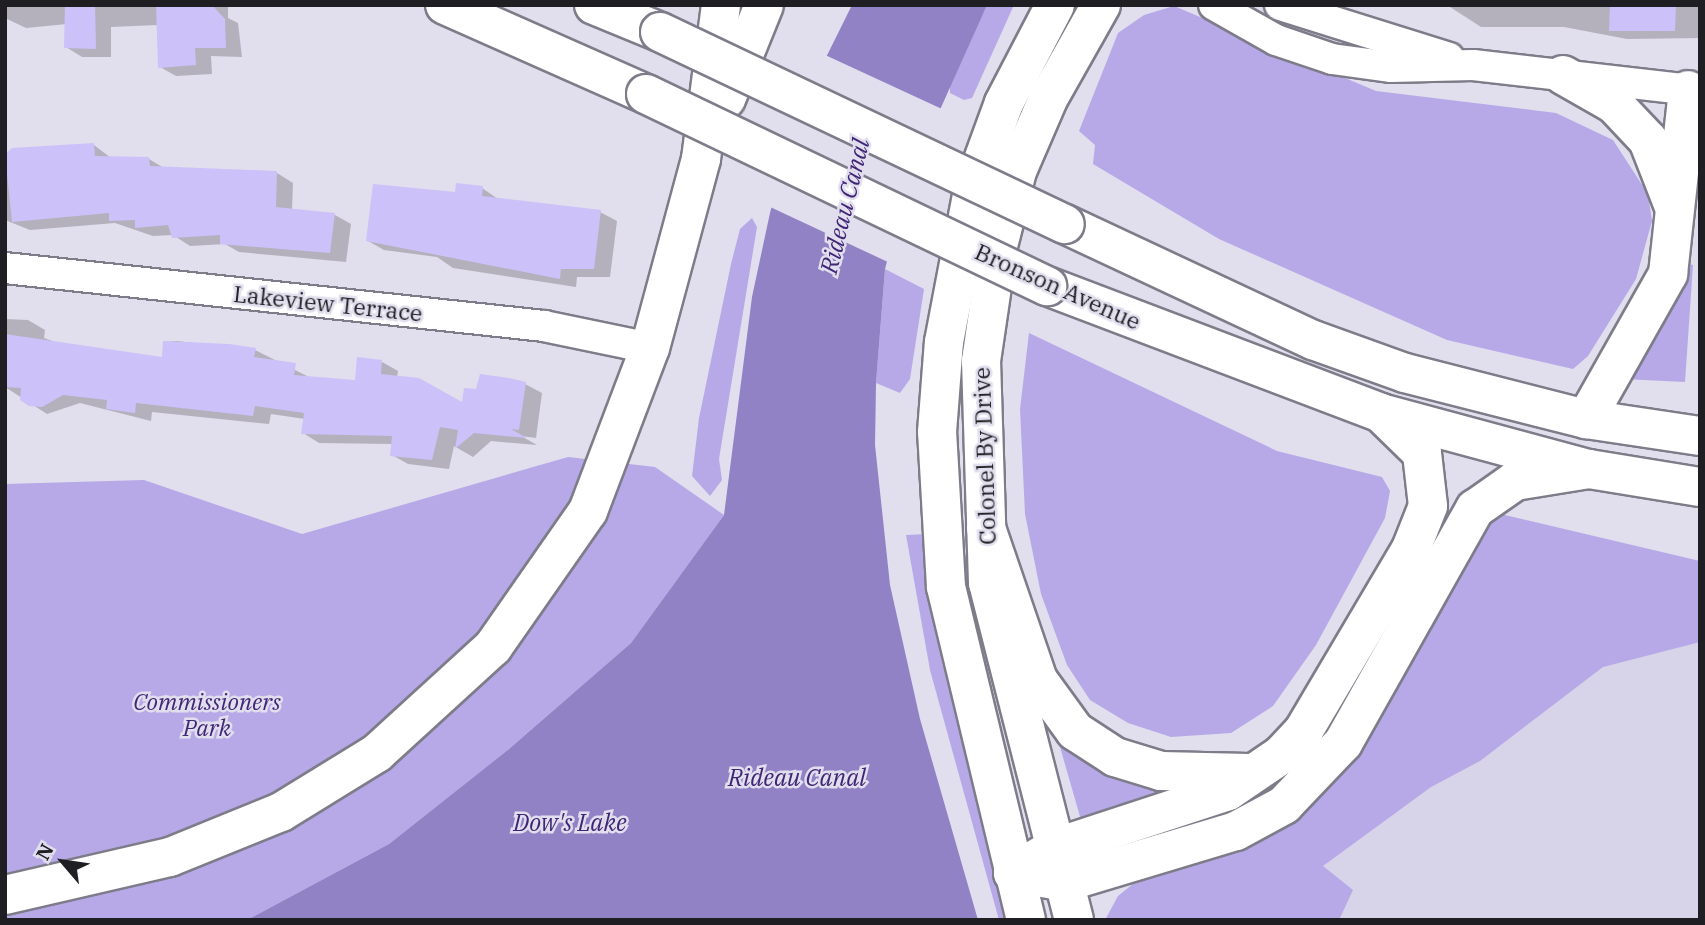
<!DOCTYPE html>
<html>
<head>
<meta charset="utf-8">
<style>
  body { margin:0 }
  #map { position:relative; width:1705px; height:925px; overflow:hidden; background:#e1deed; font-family:"IBM Plex Serif",serif }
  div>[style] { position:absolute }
  .built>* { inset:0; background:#d7d3e9 }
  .green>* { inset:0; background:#b7a9e8 }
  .water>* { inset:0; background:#9181c5 }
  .pier>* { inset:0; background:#e1deed }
  .shadow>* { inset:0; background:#0003 }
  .building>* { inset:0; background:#cdc1fa }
  .roads { filter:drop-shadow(2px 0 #7e7c89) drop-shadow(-2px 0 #7e7c89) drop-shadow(0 2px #7e7c89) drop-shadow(0 -2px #7e7c89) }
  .street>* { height:30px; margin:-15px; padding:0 15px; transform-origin:15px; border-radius:15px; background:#fff }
  .secondary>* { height:38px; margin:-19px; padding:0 19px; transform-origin:19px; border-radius:19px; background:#fff }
  .primary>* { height:38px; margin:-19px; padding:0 19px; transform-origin:19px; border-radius:19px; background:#fff }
  .bridges { filter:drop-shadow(2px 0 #7e7c89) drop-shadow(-2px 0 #7e7c89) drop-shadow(0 2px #7e7c89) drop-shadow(0 -2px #7e7c89) }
  .primary-bridge>* { height:38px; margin:-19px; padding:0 19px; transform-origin:19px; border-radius:19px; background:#fff }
  span { translate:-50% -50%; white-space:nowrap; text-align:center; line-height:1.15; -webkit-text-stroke:5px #e1deed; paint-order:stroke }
  .street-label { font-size:23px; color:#1f1e23 }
  .park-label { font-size:23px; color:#422677; font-style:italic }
  .water-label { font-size:24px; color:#402475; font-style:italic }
  .frame { position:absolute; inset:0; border:7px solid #1f1e23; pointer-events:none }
  .north { position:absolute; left:28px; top:827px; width:70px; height:70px; -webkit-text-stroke:5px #e1deed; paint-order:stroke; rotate:299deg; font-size:19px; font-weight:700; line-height:28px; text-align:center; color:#1f1e23 }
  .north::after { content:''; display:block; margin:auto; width:24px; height:32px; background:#1f1e23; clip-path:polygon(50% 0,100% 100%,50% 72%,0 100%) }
</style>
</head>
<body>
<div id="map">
  <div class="built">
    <div style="clip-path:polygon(1700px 592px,1700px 920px,1131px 920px)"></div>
  </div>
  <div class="green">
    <div style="clip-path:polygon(987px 5px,1014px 5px,972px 98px,964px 100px,950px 93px,950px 80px)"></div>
    <div style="clip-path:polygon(1174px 6px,1376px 91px,1556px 113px,1613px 140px,1648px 194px,1652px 221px,1636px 279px,1588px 356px,1573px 369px,1447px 340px,1219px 239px,1093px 164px,1095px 145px,1079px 131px,1118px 33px,1144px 15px)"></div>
    <div style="clip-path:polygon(752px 218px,757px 227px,719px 459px,722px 480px,710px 496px,692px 476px,699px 418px,731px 264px,740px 229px)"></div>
    <div style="clip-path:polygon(1684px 263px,1693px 265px,1685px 382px,1623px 379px)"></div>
    <div style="clip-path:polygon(885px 269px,924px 289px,910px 379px,900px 393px,876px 383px)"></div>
    <div style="clip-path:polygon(1029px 333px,1277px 451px,1382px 477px,1390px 491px,1385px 518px,1316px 645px,1273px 706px,1231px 733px,1171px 737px,1128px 723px,1090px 700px,1067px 665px,1041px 594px,1025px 514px,1020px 409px)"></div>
    <div style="clip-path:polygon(568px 457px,655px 467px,724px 515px,631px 643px,509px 749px,389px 844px,247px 920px,5px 920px,5px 484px,144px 480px,302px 534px)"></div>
    <div style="clip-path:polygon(1492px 512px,1700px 561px,1700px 642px,1603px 667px,1480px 761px,1431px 787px,1323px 866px,1353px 890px,1339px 920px,1105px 920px,1118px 896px,1144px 875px,1249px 843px)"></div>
    <div style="clip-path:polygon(928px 534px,942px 661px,1010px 920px,999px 920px,930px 670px,906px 535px)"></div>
    <div style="clip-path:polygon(1056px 733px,1190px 788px,1081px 820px)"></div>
  </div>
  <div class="water">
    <div style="clip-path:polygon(852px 5px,987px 5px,908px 181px,885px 269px,876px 383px,875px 445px,890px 585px,920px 719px,978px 920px,247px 920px,389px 844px,509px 749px,631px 643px,724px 515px,752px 297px,770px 213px,793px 124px)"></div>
  </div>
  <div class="pier">
    <div style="clip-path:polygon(823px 54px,942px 109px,911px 182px,890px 263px,768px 206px,790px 123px)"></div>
  </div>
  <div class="shadow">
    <div style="clip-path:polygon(5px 5px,228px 5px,228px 18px,238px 23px,242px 57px,211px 56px,212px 74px,176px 76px,160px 67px,158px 25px,111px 27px,111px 57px,82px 57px,66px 47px,67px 24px,26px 28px,5px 18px)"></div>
    <div style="clip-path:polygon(1447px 5px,1700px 5px,1700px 38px,1627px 39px,1564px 27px,1481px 27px)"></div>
    <div style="clip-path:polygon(5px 140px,6px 153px,94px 145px,111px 158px,149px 159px,164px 168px,277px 173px,293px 183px,292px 210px,335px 215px,351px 224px,346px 262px,239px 252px,225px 244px,190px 246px,173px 235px,153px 236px,115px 223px,30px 230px,5px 220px)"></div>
    <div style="clip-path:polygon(482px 188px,498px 199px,600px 212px,617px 221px,610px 277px,577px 277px,576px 287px,453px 268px,437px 257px,384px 250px,368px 241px)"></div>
    <div style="clip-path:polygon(5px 319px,28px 320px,45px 330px,44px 338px,75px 349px,163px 359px,165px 342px,177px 341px,255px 350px,311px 378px,356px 382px,359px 359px,382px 362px,398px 371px,397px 378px,464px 405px,477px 391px,525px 384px,542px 393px,536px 438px,521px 436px,537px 445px,491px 441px,473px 457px,454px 446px,449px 469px,408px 464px,392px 455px,393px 444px,319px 443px,303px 433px,305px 419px,271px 414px,269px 424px,152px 412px,151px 421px,80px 403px,47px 414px,5px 387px)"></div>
  </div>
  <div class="building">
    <div style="clip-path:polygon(65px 5px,95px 5px,96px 49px,64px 48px)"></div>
    <div style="clip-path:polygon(156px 5px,212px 5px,225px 19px,226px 48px,195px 48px,196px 65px,158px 68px)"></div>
    <div style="clip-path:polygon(1610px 5px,1676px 5px,1675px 31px,1609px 31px)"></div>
    <div style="clip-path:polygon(94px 143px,95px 156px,149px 157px,150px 166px,277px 171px,276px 207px,335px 213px,330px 253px,220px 244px,220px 235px,172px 238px,168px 225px,135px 228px,135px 220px,109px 221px,109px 213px,12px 222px,5px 154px,12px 148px)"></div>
    <div style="clip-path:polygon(456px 183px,483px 186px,482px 196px,601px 210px,594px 269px,561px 269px,560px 279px,366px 241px,373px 184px,455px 192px)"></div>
    <div style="clip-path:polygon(5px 334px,162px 357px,163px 341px,229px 344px,256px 348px,254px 357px,296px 363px,294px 375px,355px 380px,357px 357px,382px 360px,381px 374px,419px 378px,462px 402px,464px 388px,476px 389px,480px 374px,509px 378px,526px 382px,519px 430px,511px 429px,527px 438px,474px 433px,455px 449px,458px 430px,440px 427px,432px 460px,390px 456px,392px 436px,301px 434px,304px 413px,255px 406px,253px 416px,136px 403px,135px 413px,106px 409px,107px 400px,63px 395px,42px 407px,29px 406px,20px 400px,21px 388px,5px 387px)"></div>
  </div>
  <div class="roads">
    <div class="street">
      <div style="left:1214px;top:5px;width:71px;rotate:29.4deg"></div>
      <div style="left:1276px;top:40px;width:59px;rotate:18.7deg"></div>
      <div style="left:1332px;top:59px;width:60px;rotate:7.7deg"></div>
      <div style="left:1391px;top:67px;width:82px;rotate:-1.4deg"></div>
      <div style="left:1473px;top:65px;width:228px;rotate:6.5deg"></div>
      <div style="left:1280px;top:5px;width:177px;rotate:17.4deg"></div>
      <div style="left:5px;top:268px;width:542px;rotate:6.14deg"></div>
      <div style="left:544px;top:326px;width:108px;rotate:11.7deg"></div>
    </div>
    <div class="secondary">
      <div style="left:726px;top:99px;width:101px;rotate:-68deg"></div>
      <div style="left:5px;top:895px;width:169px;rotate:-13deg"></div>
      <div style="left:170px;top:857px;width:120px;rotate:-22.1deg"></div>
      <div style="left:281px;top:812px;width:113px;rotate:-31.6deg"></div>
      <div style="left:377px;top:753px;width:157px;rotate:-42.4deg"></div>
      <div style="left:493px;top:647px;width:166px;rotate:-55.1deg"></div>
      <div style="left:588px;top:511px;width:174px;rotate:-69.2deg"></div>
      <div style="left:650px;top:348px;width:196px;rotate:-74.9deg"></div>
      <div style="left:701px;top:159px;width:155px;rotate:-82.6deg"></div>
      <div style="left:1026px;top:920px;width:342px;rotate:-103.5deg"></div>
      <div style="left:946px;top:587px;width:155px;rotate:-93.3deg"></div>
      <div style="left:937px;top:432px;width:90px;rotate:-85.6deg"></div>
      <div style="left:944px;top:342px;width:160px;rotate:-79.2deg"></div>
      <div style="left:974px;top:185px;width:87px;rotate:-69.9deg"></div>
      <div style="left:1004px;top:103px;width:110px;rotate:-62.5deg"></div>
      <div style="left:1074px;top:920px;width:348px;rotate:-104.3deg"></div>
      <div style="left:988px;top:583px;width:222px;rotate:-91.8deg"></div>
      <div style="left:981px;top:361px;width:116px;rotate:-81.6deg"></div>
      <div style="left:998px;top:246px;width:77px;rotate:-75.8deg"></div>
      <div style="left:1017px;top:171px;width:78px;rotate:-66.7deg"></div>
      <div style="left:1048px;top:99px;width:108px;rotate:-60.6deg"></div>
    </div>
    <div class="primary">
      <div style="left:445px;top:5px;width:220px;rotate:23.9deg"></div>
      <div style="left:594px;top:5px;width:71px;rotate:22.2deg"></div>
      <div style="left:1563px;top:75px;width:59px;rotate:29.6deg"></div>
      <div style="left:1614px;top:104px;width:50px;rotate:46.6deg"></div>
      <div style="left:1648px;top:140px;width:69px;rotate:68.7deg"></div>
      <div style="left:1065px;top:224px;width:274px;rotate:25.1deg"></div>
      <div style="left:1313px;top:340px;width:98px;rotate:19.7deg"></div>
      <div style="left:1405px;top:373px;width:187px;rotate:14.3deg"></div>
      <div style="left:1586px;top:419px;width:115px;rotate:8.5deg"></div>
      <div style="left:1047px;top:286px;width:357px;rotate:20.8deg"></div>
      <div style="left:1381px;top:413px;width:215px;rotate:15.1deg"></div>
      <div style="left:1589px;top:469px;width:112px;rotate:9.2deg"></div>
      <div style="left:1586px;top:419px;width:167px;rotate:-60.5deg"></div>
      <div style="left:1668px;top:274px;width:185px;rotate:-83.8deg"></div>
      <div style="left:986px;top:528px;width:161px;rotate:71.1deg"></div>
      <div style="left:1038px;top:680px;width:63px;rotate:54deg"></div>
      <div style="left:1075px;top:731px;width:48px;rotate:33deg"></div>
      <div style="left:1115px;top:757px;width:48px;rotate:16.9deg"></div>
      <div style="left:1161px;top:771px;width:88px;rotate:1.3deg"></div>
      <div style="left:1013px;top:873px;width:54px;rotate:9.6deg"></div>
      <div style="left:1066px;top:882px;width:177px;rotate:-16.7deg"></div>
      <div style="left:1236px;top:831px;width:55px;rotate:-28.4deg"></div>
      <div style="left:1284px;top:805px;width:86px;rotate:-46.4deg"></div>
      <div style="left:1343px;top:743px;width:269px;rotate:-60.6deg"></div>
      <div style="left:1475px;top:509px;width:49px;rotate:-35deg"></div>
      <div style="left:1515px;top:481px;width:75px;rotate:-9.2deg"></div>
      <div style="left:1013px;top:873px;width:48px;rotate:-31.4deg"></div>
      <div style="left:1054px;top:848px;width:183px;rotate:-18.1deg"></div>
      <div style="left:1228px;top:791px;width:64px;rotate:-34.2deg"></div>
      <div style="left:1281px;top:755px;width:34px;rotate:-47deg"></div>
      <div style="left:1304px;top:730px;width:210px;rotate:-59.4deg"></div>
      <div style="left:1411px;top:549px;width:46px;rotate:-68.4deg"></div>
      <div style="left:1428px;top:506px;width:53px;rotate:-96.5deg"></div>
      <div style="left:1422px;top:453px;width:57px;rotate:-135.7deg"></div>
    </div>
  </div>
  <div class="bridges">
    <div class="primary-bridge">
      <div style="left:660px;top:32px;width:448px;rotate:25.4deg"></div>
      <div style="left:646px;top:94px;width:445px;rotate:25.6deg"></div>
    </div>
  </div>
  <div class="street-label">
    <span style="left:1058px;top:286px;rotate:24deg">Bronson Avenue</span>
    <span style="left:328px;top:303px;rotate:6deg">Lakeview Terrace</span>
    <span style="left:984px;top:456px;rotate:-92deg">Colonel By Drive</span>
  </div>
  <div class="park-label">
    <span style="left:207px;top:714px">Commissioners<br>Park</span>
  </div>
  <div class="water-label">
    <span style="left:845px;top:206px;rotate:-76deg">Rideau Canal</span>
    <span style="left:797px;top:778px">Rideau Canal</span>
    <span style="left:570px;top:823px">Dow's Lake</span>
  </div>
  <div class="frame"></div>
  <div class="north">N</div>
</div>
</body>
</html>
